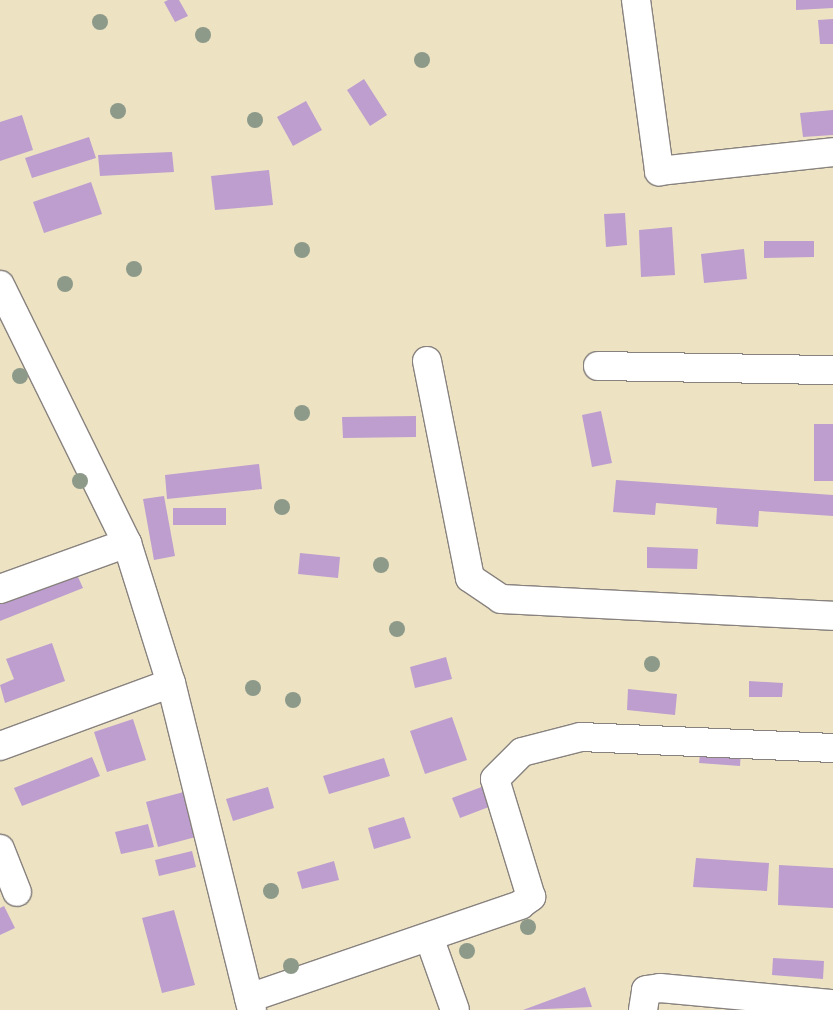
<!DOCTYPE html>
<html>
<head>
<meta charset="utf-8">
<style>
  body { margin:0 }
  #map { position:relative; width:833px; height:1010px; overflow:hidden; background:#ede3c3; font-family:Kalam,sans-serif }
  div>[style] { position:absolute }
  .building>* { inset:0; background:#bd9ece }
  .roads { filter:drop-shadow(1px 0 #88827f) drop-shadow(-1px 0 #88827f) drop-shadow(0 1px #88827f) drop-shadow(0 -1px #88827f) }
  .minor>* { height:28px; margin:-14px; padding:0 14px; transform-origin:14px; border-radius:14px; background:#fff }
  .trees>* { width:16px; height:16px; margin:-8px; border-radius:50%; background:#8d9989 }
  span { translate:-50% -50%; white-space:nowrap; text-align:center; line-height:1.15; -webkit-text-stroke:4.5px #fcf5e5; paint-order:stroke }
</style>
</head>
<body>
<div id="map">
  <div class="building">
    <div style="clip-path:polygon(168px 0,179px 0,188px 16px,175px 22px,164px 2px)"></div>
    <div style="clip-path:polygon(796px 0,833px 0,833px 8px,796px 10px)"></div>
    <div style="clip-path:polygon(833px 19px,833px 44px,820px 44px,818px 20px)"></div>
    <div style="clip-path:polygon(364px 79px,387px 115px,370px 126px,347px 90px)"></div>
    <div style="clip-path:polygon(306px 101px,322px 130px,293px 146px,277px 117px)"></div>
    <div style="clip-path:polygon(833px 110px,833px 135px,803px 137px,800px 113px)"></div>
    <div style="clip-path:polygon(22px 115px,33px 150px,0 161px,0 122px)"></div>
    <div style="clip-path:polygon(89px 137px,96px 158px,32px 178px,25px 158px)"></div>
    <div style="clip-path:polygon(172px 152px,174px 172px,100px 176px,98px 155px)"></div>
    <div style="clip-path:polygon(269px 170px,273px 205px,215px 210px,211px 176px)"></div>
    <div style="clip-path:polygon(91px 182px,102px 214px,44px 233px,33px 202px)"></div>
    <div style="clip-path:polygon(625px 213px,627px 245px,606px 247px,604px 214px)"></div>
    <div style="clip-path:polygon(672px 227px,675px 275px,641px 277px,639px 230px)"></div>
    <div style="clip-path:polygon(764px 241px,814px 241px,814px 257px,764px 258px)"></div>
    <div style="clip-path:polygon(744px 249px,747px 279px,704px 283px,701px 254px)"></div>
    <div style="clip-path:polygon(601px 411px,612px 463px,592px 467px,582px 415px)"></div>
    <div style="clip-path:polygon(416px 416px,416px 437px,343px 438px,342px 417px)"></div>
    <div style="clip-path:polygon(814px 424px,833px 424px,833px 481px,814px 481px)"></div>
    <div style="clip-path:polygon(259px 464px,262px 489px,167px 499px,165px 475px)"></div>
    <div style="clip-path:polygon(616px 480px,833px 495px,833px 516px,759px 511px,758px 527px,716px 524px,717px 508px,656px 503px,655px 515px,613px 512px)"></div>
    <div style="clip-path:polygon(164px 496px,175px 556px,154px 560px,143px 499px)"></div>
    <div style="clip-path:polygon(173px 508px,226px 508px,226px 525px,173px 525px)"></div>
    <div style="clip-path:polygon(647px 547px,698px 549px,697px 569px,647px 568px)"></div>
    <div style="clip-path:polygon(300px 553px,340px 557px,338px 578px,298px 574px)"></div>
    <div style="clip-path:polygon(74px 568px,83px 588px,0 621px,0 597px)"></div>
    <div style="clip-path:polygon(52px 643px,65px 681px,5px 703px,0 685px,14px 679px,6px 659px)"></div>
    <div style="clip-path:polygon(446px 657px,452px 679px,415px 688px,410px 667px)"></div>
    <div style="clip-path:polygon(749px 681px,783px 683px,782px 697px,749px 697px)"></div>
    <div style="clip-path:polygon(628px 689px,677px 694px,675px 715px,627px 710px)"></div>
    <div style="clip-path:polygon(452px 717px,467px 760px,425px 774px,410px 731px)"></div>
    <div style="clip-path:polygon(133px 719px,146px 760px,107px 772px,94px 732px)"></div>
    <div style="clip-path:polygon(701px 746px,741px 749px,740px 766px,699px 763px)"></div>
    <div style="clip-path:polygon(92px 757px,100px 776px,22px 806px,14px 788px)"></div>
    <div style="clip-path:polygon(384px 758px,390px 776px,329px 794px,323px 776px)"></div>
    <div style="clip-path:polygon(487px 785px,494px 805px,460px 818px,452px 798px)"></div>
    <div style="clip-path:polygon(268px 787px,274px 808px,233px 821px,226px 799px)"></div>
    <div style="clip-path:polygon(195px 789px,207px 834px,158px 847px,146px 802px)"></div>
    <div style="clip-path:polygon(404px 817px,411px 838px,374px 849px,368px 828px)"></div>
    <div style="clip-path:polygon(148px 824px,154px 847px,121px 854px,115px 832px)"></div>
    <div style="clip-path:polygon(192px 851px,196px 867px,159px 876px,155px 860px)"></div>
    <div style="clip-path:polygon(696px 858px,769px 863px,767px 891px,693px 887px)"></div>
    <div style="clip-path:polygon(334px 861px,339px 880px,302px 889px,297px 872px)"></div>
    <div style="clip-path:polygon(779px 865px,833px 868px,833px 908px,778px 905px)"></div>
    <div style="clip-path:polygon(4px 906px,15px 928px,0 935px,0 908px)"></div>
    <div style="clip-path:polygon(174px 910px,195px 985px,162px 993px,142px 918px)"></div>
    <div style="clip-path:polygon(773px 958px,824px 961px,823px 979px,772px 975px)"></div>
    <div style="clip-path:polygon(585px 987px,592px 1007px,523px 1010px)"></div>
  </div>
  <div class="roads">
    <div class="minor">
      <div style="left:636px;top:0;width:173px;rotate:82.3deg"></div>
      <div style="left:659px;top:171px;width:175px;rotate:-6.2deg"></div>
      <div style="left:0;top:285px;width:288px;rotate:63.8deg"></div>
      <div style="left:127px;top:543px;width:147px;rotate:72.6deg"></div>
      <div style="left:171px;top:683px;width:337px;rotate:76.1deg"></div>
      <div style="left:427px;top:361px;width:221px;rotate:78.8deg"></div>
      <div style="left:470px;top:578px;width:37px;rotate:34deg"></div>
      <div style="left:501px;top:599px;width:332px;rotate:2.9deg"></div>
      <div style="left:598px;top:366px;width:235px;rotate:1deg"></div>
      <div style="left:0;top:589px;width:135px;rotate:-19.9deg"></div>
      <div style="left:0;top:746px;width:182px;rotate:-20.2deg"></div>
      <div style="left:0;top:849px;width:46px;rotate:68.4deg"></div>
      <div style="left:429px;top:937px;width:77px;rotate:70.4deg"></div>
      <div style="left:249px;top:998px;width:287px;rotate:-18.9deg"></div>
      <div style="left:520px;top:905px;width:14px;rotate:-36deg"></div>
      <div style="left:531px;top:897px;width:123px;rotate:-107deg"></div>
      <div style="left:495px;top:779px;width:38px;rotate:-45deg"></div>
      <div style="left:522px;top:752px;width:61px;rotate:-14.3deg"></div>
      <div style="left:581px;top:737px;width:252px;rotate:2.5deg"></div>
      <div style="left:643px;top:1010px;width:20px;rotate:-81deg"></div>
      <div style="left:646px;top:990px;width:14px;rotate:-8deg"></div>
      <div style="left:660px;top:988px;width:174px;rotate:5.3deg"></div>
    </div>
  </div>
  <div class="trees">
    <div style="left:100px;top:22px"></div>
    <div style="left:203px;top:35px"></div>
    <div style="left:422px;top:60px"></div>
    <div style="left:118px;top:111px"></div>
    <div style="left:255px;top:120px"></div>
    <div style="left:302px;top:250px"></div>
    <div style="left:134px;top:269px"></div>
    <div style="left:65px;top:284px"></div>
    <div style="left:20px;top:376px"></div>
    <div style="left:302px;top:413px"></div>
    <div style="left:80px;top:481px"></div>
    <div style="left:282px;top:507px"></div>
    <div style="left:381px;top:565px"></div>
    <div style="left:397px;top:629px"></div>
    <div style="left:652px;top:664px"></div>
    <div style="left:253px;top:688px"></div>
    <div style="left:293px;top:700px"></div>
    <div style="left:271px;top:891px"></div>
    <div style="left:528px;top:927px"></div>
    <div style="left:467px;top:951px"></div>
    <div style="left:291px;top:966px"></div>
  </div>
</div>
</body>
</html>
